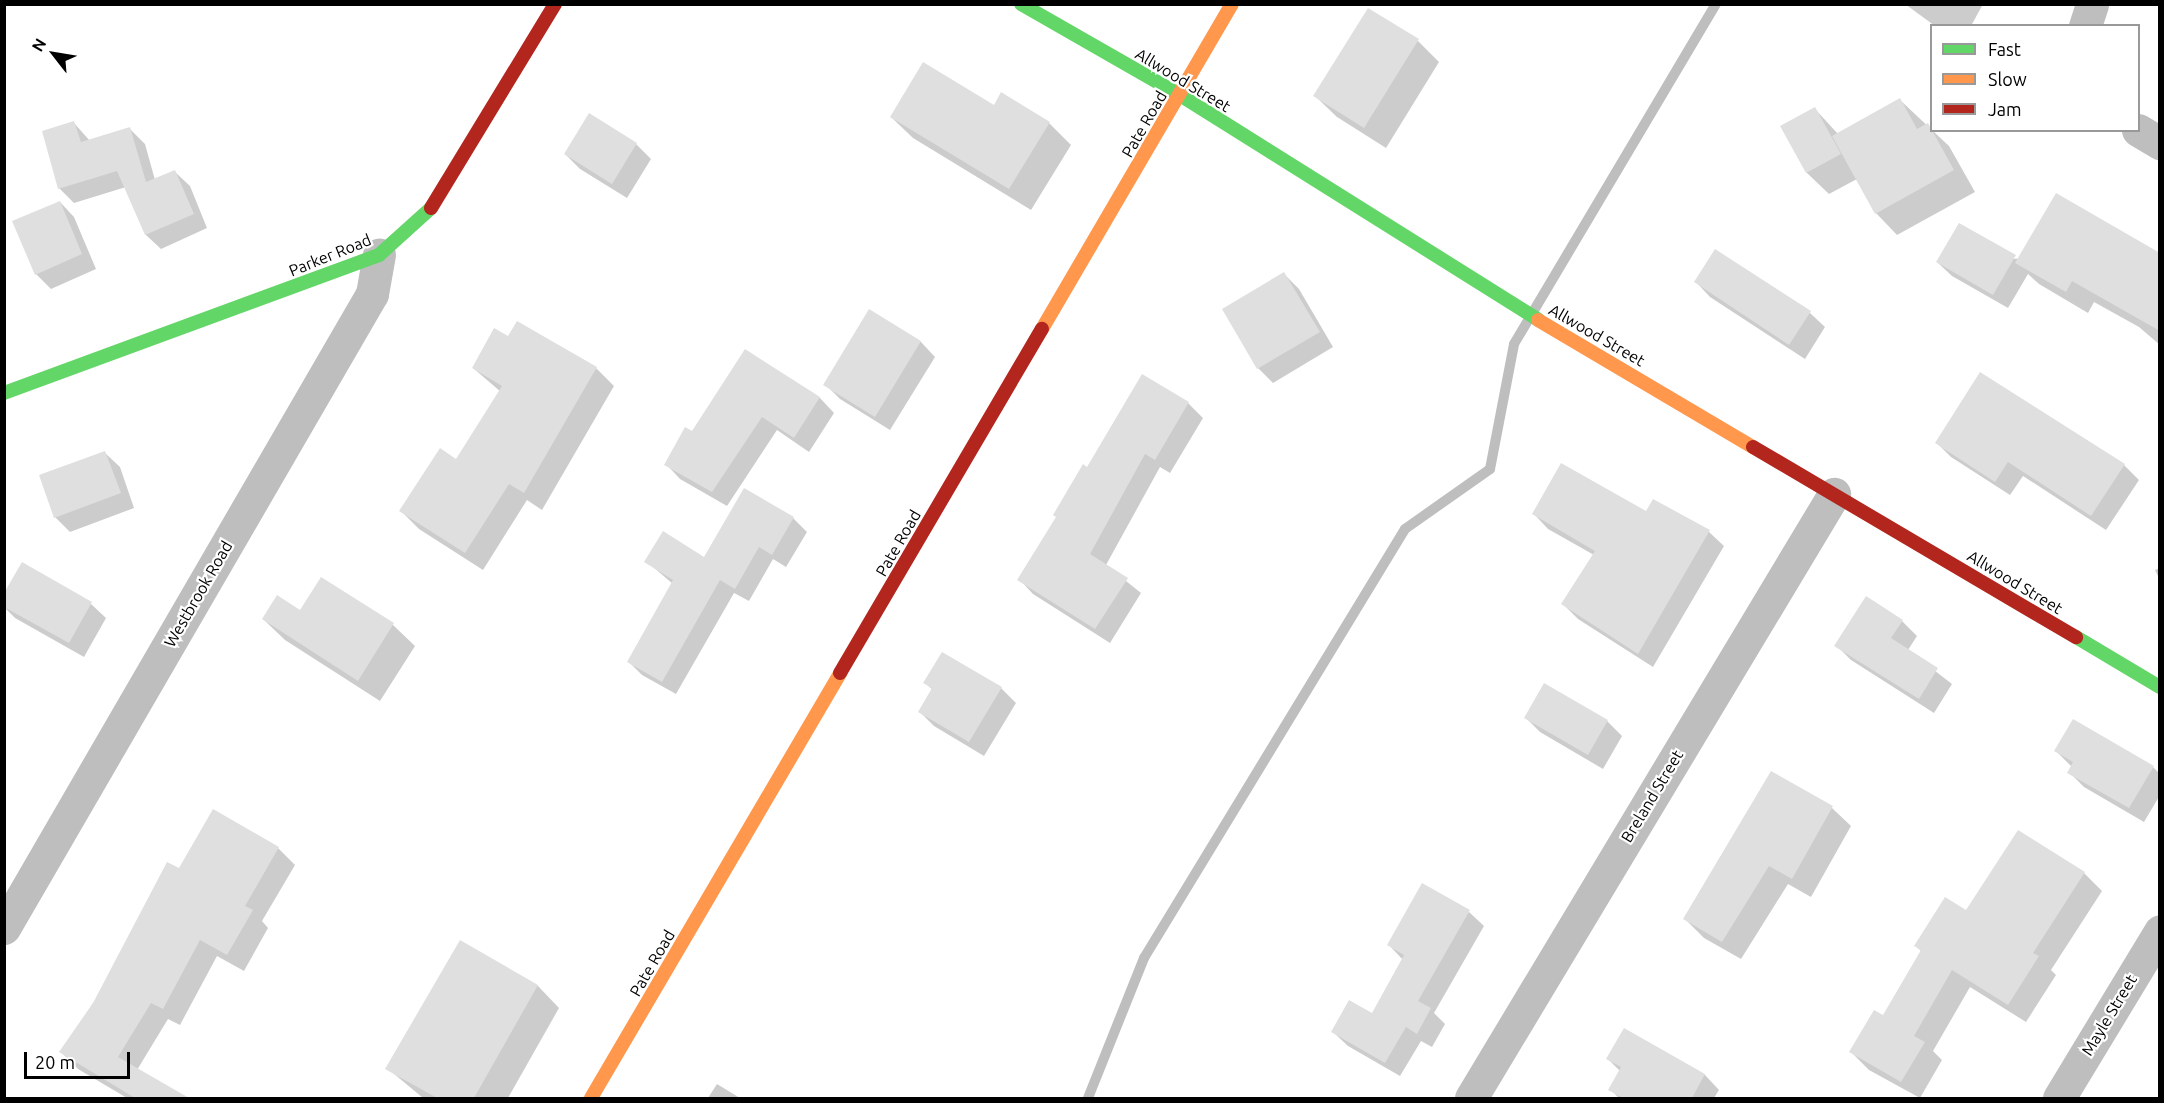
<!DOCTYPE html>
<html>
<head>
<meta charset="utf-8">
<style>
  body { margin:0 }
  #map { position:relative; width:2164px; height:1103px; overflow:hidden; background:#fff; font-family:Ubuntu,sans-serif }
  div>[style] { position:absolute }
  .shadow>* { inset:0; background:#0003 }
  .stream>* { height:10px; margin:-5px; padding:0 5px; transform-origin:5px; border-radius:5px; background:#bebebe }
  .building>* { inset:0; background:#dfdfdf }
  .street>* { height:33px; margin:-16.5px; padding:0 16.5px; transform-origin:16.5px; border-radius:16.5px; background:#bebebe }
  .fast>* { height:14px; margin:-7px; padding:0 7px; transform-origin:7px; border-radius:7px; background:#63d668 }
  .slow>* { height:14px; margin:-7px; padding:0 7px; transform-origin:7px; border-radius:7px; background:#ff974d }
  .jam>* { height:14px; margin:-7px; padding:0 7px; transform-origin:7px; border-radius:7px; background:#b3261e }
  span { translate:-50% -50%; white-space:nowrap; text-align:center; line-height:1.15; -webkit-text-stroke:4.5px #fff; paint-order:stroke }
  .street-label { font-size:16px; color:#000 }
  .frame { position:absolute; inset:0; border:6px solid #000; pointer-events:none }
  .legend { position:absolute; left:1930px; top:24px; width:210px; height:108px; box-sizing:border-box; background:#fff; border:2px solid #999; margin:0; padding:8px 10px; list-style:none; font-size:18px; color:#000 }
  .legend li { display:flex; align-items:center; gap:12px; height:30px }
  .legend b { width:30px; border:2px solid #999 }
  .north { position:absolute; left:24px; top:24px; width:60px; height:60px; -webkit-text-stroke:4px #fff; paint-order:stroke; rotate:301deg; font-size:16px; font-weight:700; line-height:24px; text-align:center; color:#000 }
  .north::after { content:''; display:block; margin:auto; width:21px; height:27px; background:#000; clip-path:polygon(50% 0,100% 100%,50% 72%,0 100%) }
  .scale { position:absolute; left:24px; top:1052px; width:106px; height:27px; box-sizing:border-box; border:3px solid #000; border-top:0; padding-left:8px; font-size:18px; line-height:21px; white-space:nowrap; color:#000; -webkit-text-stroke:4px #fff; paint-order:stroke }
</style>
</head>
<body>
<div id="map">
  <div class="shadow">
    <div style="clip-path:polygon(1905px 4px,1983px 4px,1971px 26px,1935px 26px)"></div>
    <div style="clip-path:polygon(1418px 41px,1439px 62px,1386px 148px,1337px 117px,1315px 96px)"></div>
    <div style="clip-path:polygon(1002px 94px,1049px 123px,1071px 145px,1031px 210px,913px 138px,891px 117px,994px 107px)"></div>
    <div style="clip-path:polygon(1900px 100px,1949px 146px,1975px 192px,1897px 235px,1876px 213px,1857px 179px,1829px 194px,1807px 173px,1782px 127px,1815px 109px,1838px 134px)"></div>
    <div style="clip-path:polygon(589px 115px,636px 144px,651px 159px,627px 198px,580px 169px,565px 154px)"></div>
    <div style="clip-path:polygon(74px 123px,90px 141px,130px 129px,145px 144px,155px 180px,175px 172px,190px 186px,207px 228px,161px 249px,146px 235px,126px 187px,74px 203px,59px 188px)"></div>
    <div style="clip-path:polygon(60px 202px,74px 217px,96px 269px,51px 289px,36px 274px)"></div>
    <div style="clip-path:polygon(1716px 251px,1810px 313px,1825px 327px,1805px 359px,1710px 297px,1696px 282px)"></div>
    <div style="clip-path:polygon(2160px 253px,2160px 345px,2139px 327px,2094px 302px,2088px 313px,2039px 284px,2028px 274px,2008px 308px,1952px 276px,1937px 262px)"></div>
    <div style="clip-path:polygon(1284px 274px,1299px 289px,1333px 347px,1273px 383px,1258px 368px)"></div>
    <div style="clip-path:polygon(870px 311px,921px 342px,935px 357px,890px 430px,840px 399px,825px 384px)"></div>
    <div style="clip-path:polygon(509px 338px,596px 368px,614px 386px,542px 510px,527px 500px,483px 570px,419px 529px,401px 511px,456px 461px,501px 392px,473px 368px)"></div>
    <div style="clip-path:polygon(746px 351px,820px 398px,834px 413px,809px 452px,777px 430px,727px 506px,680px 479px,666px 464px,693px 433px)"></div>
    <div style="clip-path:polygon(1980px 374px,2124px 465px,2139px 480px,2106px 530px,2023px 476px,2010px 495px,1951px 457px,1937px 443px)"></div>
    <div style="clip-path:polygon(1188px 403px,1203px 418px,1170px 473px,1160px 467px,1106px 565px,1141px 593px,1110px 643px,1033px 594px,1019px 579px,1087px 469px)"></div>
    <div style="clip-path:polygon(105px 453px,120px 467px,134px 508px,70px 532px,55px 517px)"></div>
    <div style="clip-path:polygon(744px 490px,793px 518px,807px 532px,786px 567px,773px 559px,749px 601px,734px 593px,676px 694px,642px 675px,628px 661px,673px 584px,646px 561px,704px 559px)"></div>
    <div style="clip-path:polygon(1654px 501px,1709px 532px,1724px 546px,1653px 667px,1578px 619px,1563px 604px,1594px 555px,1548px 529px,1534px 514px,1647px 513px)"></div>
    <div style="clip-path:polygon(22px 564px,91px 604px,106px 618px,84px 657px,15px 618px,4px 607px)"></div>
    <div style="clip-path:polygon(2160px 568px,2160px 580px,2155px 570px)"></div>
    <div style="clip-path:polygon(322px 579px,393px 625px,415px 646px,380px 701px,285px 640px,263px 619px,301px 612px)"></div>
    <div style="clip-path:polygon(1902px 621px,1917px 636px,1908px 650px,1952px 684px,1934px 713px,1851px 660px,1836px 645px)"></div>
    <div style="clip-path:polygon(925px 683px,1001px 688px,1016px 703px,984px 756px,934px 726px,920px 712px,933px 690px)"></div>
    <div style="clip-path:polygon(1526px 718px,1607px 721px,1622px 736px,1603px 769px,1540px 732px)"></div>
    <div style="clip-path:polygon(2056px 751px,2153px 767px,2160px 774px,2160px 795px,2144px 822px,2084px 787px,2069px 772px,2072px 767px)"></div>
    <div style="clip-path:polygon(1772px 773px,1832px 808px,1851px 826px,1811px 897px,1788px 884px,1741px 959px,1704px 938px,1685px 919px)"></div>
    <div style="clip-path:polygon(278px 848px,295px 865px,262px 921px,268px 928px,244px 971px,217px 956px,180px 1025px,168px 1019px,137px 1070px,186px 1098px,127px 1098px,78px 1069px,61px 1052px,180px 871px)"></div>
    <div style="clip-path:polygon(2084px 873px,2102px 891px,2051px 970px,2056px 975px,2026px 1022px,1970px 987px,1933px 1051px,1942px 1060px,1920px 1098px,1869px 1070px,1851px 1052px,1884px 1017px,1922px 952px,1916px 946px,1967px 912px)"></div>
    <div style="clip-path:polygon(1469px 912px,1484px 926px,1434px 1013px,1445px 1024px,1432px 1047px,1421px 1041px,1400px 1076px,1348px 1046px,1333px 1032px,1372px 1015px,1403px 960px,1389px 945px)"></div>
    <div style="clip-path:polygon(460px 943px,538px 986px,559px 1008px,508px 1098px,423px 1098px,387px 1068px)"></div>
    <div style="clip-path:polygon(1624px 1030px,1705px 1075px,1719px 1090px,1714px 1098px,1619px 1098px,1610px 1089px,1620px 1071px,1608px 1059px)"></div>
    <div style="clip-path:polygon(717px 1084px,740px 1098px,708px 1098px)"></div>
  </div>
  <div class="stream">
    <div style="left:1088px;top:1098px;width:151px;rotate:-68.2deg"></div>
    <div style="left:1144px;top:958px;width:502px;rotate:-58.68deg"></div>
    <div style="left:1405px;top:529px;width:104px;rotate:-35.2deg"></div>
    <div style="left:1490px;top:469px;width:127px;rotate:-79.1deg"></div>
    <div style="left:1514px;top:344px;width:395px;rotate:-59.3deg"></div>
  </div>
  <div class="building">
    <div style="clip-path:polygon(1368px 8px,1419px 39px,1364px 128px,1313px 96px)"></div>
    <div style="clip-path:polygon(923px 62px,994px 105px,1001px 92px,1050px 122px,1009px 189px,890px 117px)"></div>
    <div style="clip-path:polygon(1900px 98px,1917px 129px,1928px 123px,1954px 170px,1875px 214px,1832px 136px)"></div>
    <div style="clip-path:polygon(1815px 107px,1841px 154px,1806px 173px,1780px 126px)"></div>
    <div style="clip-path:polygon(589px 113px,637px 143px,612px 184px,564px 154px)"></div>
    <div style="clip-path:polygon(74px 121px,81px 142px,130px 127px,146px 182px,175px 170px,194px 214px,145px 235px,117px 171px,58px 189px,42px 131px)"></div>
    <div style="clip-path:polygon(2056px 193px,2160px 253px,2160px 331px,2072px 281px,2066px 292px,2015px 263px)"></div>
    <div style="clip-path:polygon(60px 201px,82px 254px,35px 275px,12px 221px)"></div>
    <div style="clip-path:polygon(1959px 223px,2016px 255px,1993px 295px,1936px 262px)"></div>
    <div style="clip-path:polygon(1715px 249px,1811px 311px,1789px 345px,1694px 282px)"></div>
    <div style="clip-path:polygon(1284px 272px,1320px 332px,1257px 369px,1222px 309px)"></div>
    <div style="clip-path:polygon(869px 309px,921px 341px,875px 417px,823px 385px)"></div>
    <div style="clip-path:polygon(517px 321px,597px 367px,524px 493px,509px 484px,465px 553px,399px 511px,440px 448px,456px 459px,502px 386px,472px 368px,494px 328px,508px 336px)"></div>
    <div style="clip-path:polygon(745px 349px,820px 397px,794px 438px,762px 417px,712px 492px,664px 465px,685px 427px,692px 431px)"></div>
    <div style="clip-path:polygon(1980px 372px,2125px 464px,2091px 516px,2008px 462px,1995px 482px,1935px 443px)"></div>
    <div style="clip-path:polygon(1142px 374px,1189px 402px,1155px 460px,1145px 454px,1090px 554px,1128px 578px,1095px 629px,1017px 580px,1056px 517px,1053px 515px,1083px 464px,1087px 467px)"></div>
    <div style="clip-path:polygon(105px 451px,121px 493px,54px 518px,39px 475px)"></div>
    <div style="clip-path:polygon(1561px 463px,1646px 511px,1653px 499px,1710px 530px,1638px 654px,1561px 604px,1595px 551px,1532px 514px)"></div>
    <div style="clip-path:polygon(744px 488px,794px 517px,772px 555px,759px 547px,735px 589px,720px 580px,662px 682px,627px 662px,673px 580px,644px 562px,663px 531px,704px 557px)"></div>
    <div style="clip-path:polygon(22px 562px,92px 602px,69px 643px,4px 607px,4px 593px)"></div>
    <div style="clip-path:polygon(321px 577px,394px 623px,358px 681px,262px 619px,277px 595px,300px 610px)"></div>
    <div style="clip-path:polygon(1866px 596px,1903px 620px,1891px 638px,1938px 668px,1919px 699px,1834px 646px)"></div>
    <div style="clip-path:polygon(942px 652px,1002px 687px,969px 742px,918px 712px,932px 688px,923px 683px)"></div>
    <div style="clip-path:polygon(1544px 683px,1608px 720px,1588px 755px,1524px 718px)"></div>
    <div style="clip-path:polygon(2073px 719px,2154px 766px,2129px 808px,2067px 773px,2073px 762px,2054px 751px)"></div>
    <div style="clip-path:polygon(1771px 771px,1833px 806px,1792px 879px,1769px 866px,1722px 942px,1683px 919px)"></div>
    <div style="clip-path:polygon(213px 809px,279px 847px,245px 906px,253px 910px,227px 955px,200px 940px,163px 1009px,151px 1003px,118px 1057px,189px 1098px,135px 1098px,59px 1052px,93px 1003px,167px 862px,179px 868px)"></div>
    <div style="clip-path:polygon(2018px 830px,2085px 872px,2033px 953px,2039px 956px,2008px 1005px,1952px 970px,1914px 1036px,1925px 1042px,1901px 1082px,1849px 1052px,1874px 1010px,1883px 1015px,1921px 950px,1914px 946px,1945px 897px,1966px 910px)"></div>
    <div style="clip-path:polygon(1422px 883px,1470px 910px,1418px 1001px,1431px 1008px,1417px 1034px,1406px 1027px,1385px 1063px,1331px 1032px,1349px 1000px,1372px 1013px,1404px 955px,1387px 945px)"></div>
    <div style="clip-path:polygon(460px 940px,538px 985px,474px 1098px,437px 1098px,385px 1069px)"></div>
    <div style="clip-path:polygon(1624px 1028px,1705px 1074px,1692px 1098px,1623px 1098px,1608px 1090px,1621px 1067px,1606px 1059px)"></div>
  </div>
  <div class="street">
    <div style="left:2085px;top:26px;width:23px;rotate:-72deg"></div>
    <div style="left:2138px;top:130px;width:26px;rotate:31deg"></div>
    <div style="left:4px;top:928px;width:733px;rotate:-59.87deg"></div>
    <div style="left:372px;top:294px;width:40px;rotate:-80deg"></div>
    <div style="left:1471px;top:1098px;width:705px;rotate:-58.99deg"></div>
    <div style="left:2059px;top:1098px;width:195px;rotate:-58.8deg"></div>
  </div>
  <div class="fast">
    <div style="left:1021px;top:4px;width:183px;rotate:29.8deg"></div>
    <div style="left:1180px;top:95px;width:423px;rotate:32.1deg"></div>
    <div style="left:4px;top:393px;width:400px;rotate:-20.2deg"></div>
    <div style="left:379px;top:255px;width:70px;rotate:-42.1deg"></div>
    <div style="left:2076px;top:637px;width:98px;rotate:30.8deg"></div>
  </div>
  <div class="slow">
    <div style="left:1538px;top:320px;width:250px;rotate:30.6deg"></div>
    <div style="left:1042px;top:329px;width:376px;rotate:-59.7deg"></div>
    <div style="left:591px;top:1098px;width:493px;rotate:-59.6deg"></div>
  </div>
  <div class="jam">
    <div style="left:431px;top:208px;width:239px;rotate:-58.7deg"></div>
    <div style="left:1753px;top:447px;width:375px;rotate:30.5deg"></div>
    <div style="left:840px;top:673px;width:399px;rotate:-59.6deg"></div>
  </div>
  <div class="street-label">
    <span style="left:1183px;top:80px;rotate:31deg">Allwood Street</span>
    <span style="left:1144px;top:124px;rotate:-60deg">Pate Road</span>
    <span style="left:330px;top:255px;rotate:-22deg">Parker Road</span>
    <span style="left:1597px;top:335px;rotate:30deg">Allwood Street</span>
    <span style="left:898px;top:543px;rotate:-60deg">Pate Road</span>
    <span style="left:2015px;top:582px;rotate:31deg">Allwood Street</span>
    <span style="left:198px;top:594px;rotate:-60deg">Westbrook Road</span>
    <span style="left:1652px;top:796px;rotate:-59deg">Breland Street</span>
    <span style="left:652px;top:963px;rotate:-60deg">Pate Road</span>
    <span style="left:2109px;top:1015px;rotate:-59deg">Mayle Street</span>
  </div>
  <div class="frame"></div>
  <ul class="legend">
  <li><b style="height:8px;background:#63d668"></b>Fast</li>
  <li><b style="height:8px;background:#ff974d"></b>Slow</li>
  <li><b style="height:8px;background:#b3261e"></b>Jam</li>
  </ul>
  <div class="north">N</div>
  <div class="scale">20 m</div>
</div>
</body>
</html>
